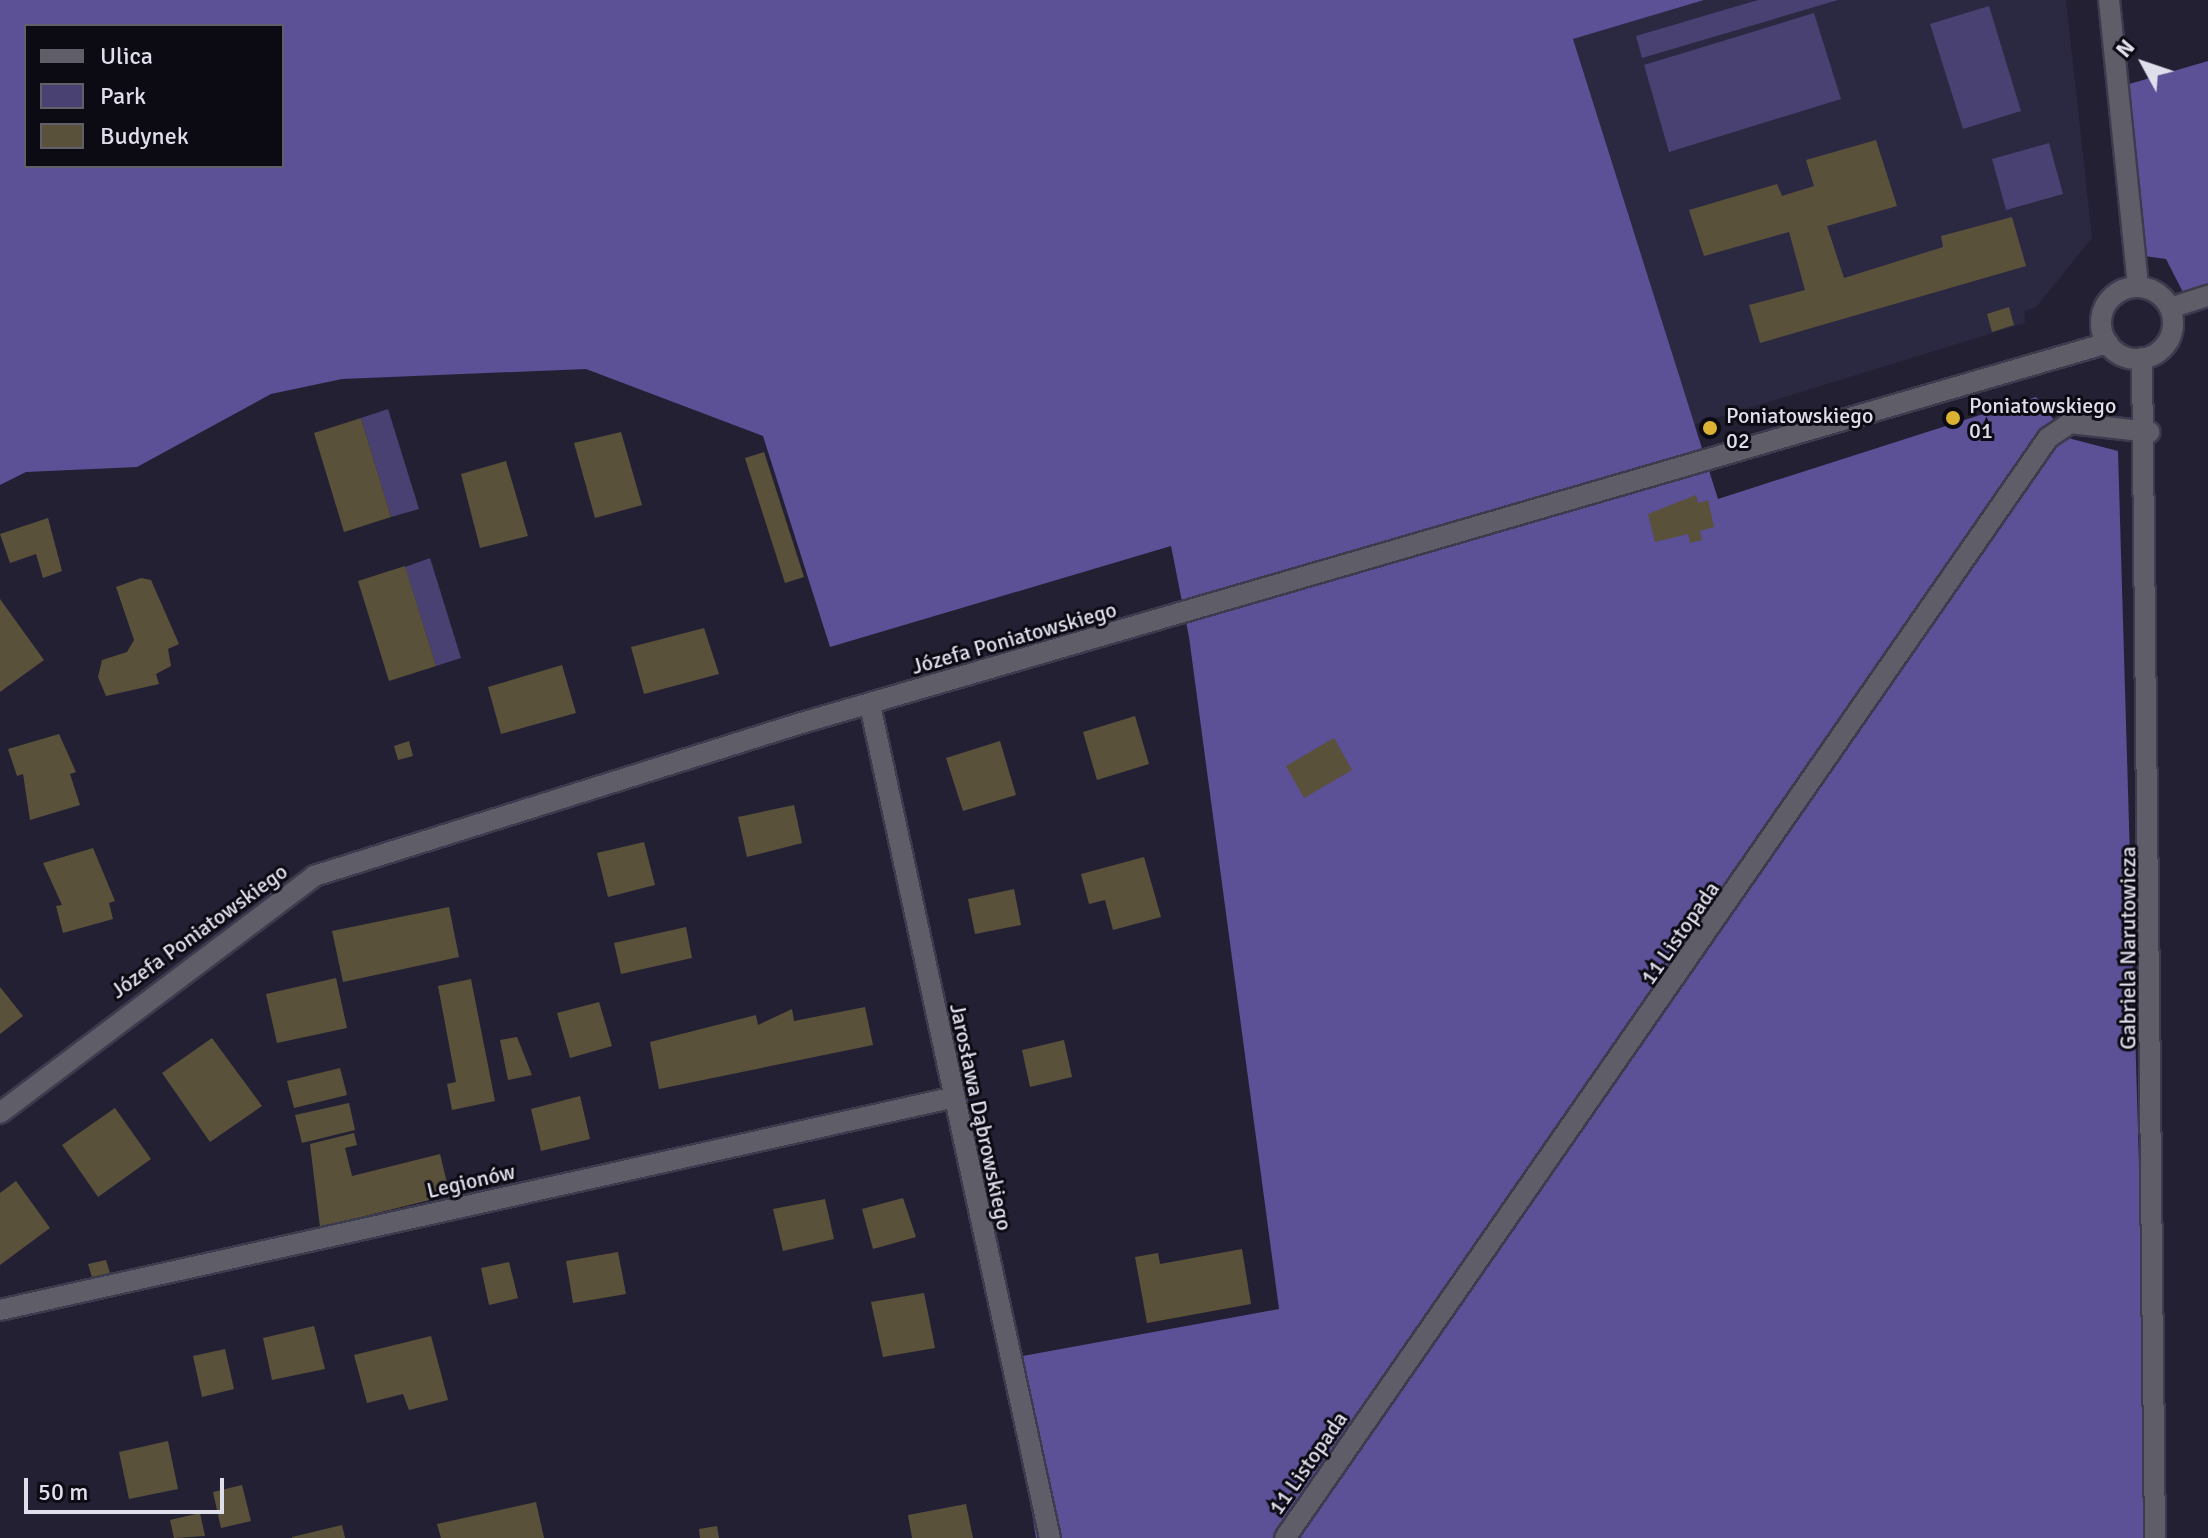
<!DOCTYPE html>
<html>
<head>
<meta charset="utf-8">
<style>
  body { margin:0 }
  #map { position:relative; width:2208px; height:1538px; overflow:hidden; background:#232034; font-family:Signika,sans-serif }
  div>[style] { position:absolute }
  .built>* { inset:0; background:#2b2842 }
  .green>* { inset:0; background:#484171 }
  .forest>* { inset:0; background:#5c5096 }
  .building>* { inset:0; background:#5a513a }
  .roads { filter:drop-shadow(2px 0 #3d3b4e) drop-shadow(-2px 0 #3d3b4e) drop-shadow(0 2px #3d3b4e) drop-shadow(0 -2px #3d3b4e) }
  .minor>* { height:20px; margin:-10px; padding:0 10px; transform-origin:10px; border-radius:10px; background:#5e5d68 }
  .minor>.ring { margin:-10px; padding:0; box-sizing:content-box; background:none; border:20px solid #5e5d68; border-radius:50% }
  .dots>* { width:22px; height:22px; translate:-50% -50%; box-sizing:border-box; border:4px solid #0c0b14; border-radius:50% }
  span { translate:-50% -50%; white-space:nowrap; text-align:center; line-height:1.15; -webkit-text-stroke:6px #0c0b14; paint-order:stroke }
  .poi-label { font-size:22px; color:#dfdfec }
  .left { translate:0 -50%; text-align:left }
  .street-label { font-size:22px; color:#dfdfec }
  .legend { position:absolute; left:24px; top:24px; width:260px; height:144px; box-sizing:border-box; background:#0c0b14; border:2px solid #60606a; margin:0; padding:10px 14px; list-style:none; font-size:24px; color:#dfdfec }
  .legend li { display:flex; align-items:center; gap:16px; height:40px }
  .legend b { width:40px; border:2px solid #60606a }
  .north { position:absolute; left:2104px; top:24px; width:80px; height:80px; -webkit-text-stroke:6px #0c0b14; paint-order:stroke; rotate:310deg; font-size:22px; font-weight:700; line-height:32px; text-align:center; color:#dfdfec }
  .north::after { content:''; display:block; margin:auto; width:28px; height:36px; background:#dfdfec; clip-path:polygon(50% 0,100% 100%,50% 72%,0 100%) }
  .scale { position:absolute; left:24px; top:1478px; width:200px; height:36px; box-sizing:border-box; border:4px solid #dfdfec; border-top:0; padding-left:10px; font-size:24px; line-height:28px; white-space:nowrap; color:#dfdfec; -webkit-text-stroke:6px #0c0b14; paint-order:stroke }
</style>
</head>
<body>
<div id="map">
  <div class="built">
    <div style="clip-path:polygon(1704px 0,2066px 0,2092px 238px,2036px 307px,2024px 311px,2025px 323px,1690px 426px,1573px 39px)"></div>
  </div>
  <div class="green">
    <div style="clip-path:polygon(1758px 0,1838px 0,1642px 58px,1636px 36px)"></div>
    <div style="clip-path:polygon(1989px 6px,2021px 111px,1963px 129px,1930px 24px)"></div>
    <div style="clip-path:polygon(1814px 13px,1841px 99px,1669px 152px,1644px 65px)"></div>
    <div style="clip-path:polygon(2049px 143px,2063px 194px,2006px 210px,1992px 159px)"></div>
    <div style="clip-path:polygon(388px 409px,419px 509px,391px 517px,361px 418px)"></div>
    <div style="clip-path:polygon(430px 558px,461px 658px,436px 666px,405px 567px)"></div>
  </div>
  <div class="forest">
    <div style="clip-path:polygon(evenodd,0 0,1704px 0,1573px 39px,1718px 499px,2036px 397px,2068px 438px,2118px 451px,2150px 1538px,1036px 1538px,1007px 1359px,1279px 1309px,1189px 637px,1171px 546px,830px 647px,763px 436px,586px 369px,342px 379px,271px 394px,137px 467px,26px 472px,0 485px,0 0,26px 26px,282px 26px,282px 166px,26px 166px,26px 26px)"></div>
    <div style="clip-path:polygon(2208px 61px,2208px 298px,2189px 304px,2166px 259px,2137px 255px,2119px 87px)"></div>
  </div>
  <div class="building">
    <div style="clip-path:polygon(1876px 140px,1897px 206px,1827px 226px,1844px 278px,1943px 247px,1941px 236px,2012px 217px,2026px 266px,1760px 343px,1749px 305px,1805px 290px,1789px 232px,1704px 256px,1689px 210px,1777px 184px,1782px 196px,1814px 186px,1806px 160px)"></div>
    <div style="clip-path:polygon(2009px 307px,2014px 325px,1992px 332px,1987px 314px)"></div>
    <div style="clip-path:polygon(361px 418px,391px 517px,344px 532px,314px 433px)"></div>
    <div style="clip-path:polygon(621px 432px,642px 505px,595px 518px,574px 443px)"></div>
    <div style="clip-path:polygon(764px 452px,804px 577px,785px 583px,745px 458px)"></div>
    <div style="clip-path:polygon(506px 461px,528px 536px,480px 548px,461px 474px)"></div>
    <div style="clip-path:polygon(1696px 495px,1698px 503px,1708px 500px,1714px 527px,1700px 531px,1702px 540px,1690px 543px,1688px 534px,1655px 542px,1648px 514px)"></div>
    <div style="clip-path:polygon(48px 518px,62px 571px,43px 578px,36px 554px,10px 563px,0 534px)"></div>
    <div style="clip-path:polygon(405px 566px,436px 666px,389px 681px,358px 581px)"></div>
    <div style="clip-path:polygon(141px 578px,151px 580px,179px 644px,168px 649px,171px 666px,156px 674px,159px 684px,106px 696px,98px 677px,102px 660px,127px 652px,134px 640px,116px 587px)"></div>
    <div style="clip-path:polygon(0 599px,44px 660px,0 692px)"></div>
    <div style="clip-path:polygon(704px 628px,719px 674px,644px 694px,631px 647px)"></div>
    <div style="clip-path:polygon(562px 665px,576px 713px,501px 734px,488px 687px)"></div>
    <div style="clip-path:polygon(1135px 716px,1149px 764px,1097px 780px,1083px 732px)"></div>
    <div style="clip-path:polygon(59px 734px,76px 772px,70px 774px,80px 805px,30px 820px,23px 774px,17px 776px,8px 749px)"></div>
    <div style="clip-path:polygon(1334px 738px,1352px 770px,1304px 798px,1286px 766px)"></div>
    <div style="clip-path:polygon(409px 741px,413px 756px,398px 760px,394px 746px)"></div>
    <div style="clip-path:polygon(1000px 741px,1016px 795px,963px 811px,946px 758px)"></div>
    <div style="clip-path:polygon(794px 805px,802px 843px,747px 857px,738px 817px)"></div>
    <div style="clip-path:polygon(644px 842px,655px 885px,608px 897px,597px 853px)"></div>
    <div style="clip-path:polygon(93px 848px,115px 901px,109px 903px,113px 919px,63px 933px,56px 906px,62px 905px,43px 863px)"></div>
    <div style="clip-path:polygon(1144px 857px,1161px 917px,1113px 930px,1105px 900px,1089px 904px,1081px 874px)"></div>
    <div style="clip-path:polygon(1014px 889px,1021px 925px,975px 934px,968px 899px)"></div>
    <div style="clip-path:polygon(449px 907px,459px 957px,343px 982px,332px 931px)"></div>
    <div style="clip-path:polygon(686px 927px,692px 958px,621px 974px,614px 943px)"></div>
    <div style="clip-path:polygon(336px 978px,347px 1028px,277px 1043px,266px 994px)"></div>
    <div style="clip-path:polygon(471px 979px,495px 1101px,452px 1110px,447px 1084px,456px 1082px,438px 986px)"></div>
    <div style="clip-path:polygon(0 987px,23px 1016px,0 1034px)"></div>
    <div style="clip-path:polygon(599px 1002px,612px 1046px,570px 1058px,557px 1013px)"></div>
    <div style="clip-path:polygon(865px 1007px,873px 1045px,659px 1089px,650px 1042px,756px 1015px,758px 1025px,792px 1009px,794px 1021px)"></div>
    <div style="clip-path:polygon(517px 1037px,532px 1075px,508px 1080px,500px 1040px)"></div>
    <div style="clip-path:polygon(212px 1038px,262px 1106px,210px 1142px,162px 1073px)"></div>
    <div style="clip-path:polygon(1064px 1040px,1072px 1077px,1030px 1087px,1022px 1050px)"></div>
    <div style="clip-path:polygon(340px 1068px,347px 1095px,294px 1108px,287px 1081px)"></div>
    <div style="clip-path:polygon(580px 1096px,590px 1139px,541px 1151px,531px 1109px)"></div>
    <div style="clip-path:polygon(349px 1103px,355px 1130px,302px 1143px,295px 1115px)"></div>
    <div style="clip-path:polygon(115px 1108px,151px 1159px,98px 1197px,62px 1145px)"></div>
    <div style="clip-path:polygon(354px 1133px,357px 1145px,345px 1148px,352px 1176px,440px 1154px,450px 1195px,320px 1227px,310px 1144px)"></div>
    <div style="clip-path:polygon(16px 1181px,50px 1228px,0 1265px,0 1193px)"></div>
    <div style="clip-path:polygon(903px 1198px,916px 1237px,873px 1249px,862px 1209px)"></div>
    <div style="clip-path:polygon(825px 1199px,834px 1239px,783px 1251px,773px 1209px)"></div>
    <div style="clip-path:polygon(1242px 1249px,1251px 1304px,1147px 1323px,1135px 1257px,1158px 1253px,1160px 1264px)"></div>
    <div style="clip-path:polygon(618px 1252px,626px 1294px,573px 1303px,566px 1261px)"></div>
    <div style="clip-path:polygon(106px 1260px,110px 1273px,92px 1277px,88px 1264px)"></div>
    <div style="clip-path:polygon(509px 1262px,518px 1298px,489px 1305px,481px 1268px)"></div>
    <div style="clip-path:polygon(924px 1293px,935px 1348px,883px 1357px,871px 1302px)"></div>
    <div style="clip-path:polygon(314px 1326px,325px 1369px,272px 1380px,263px 1338px)"></div>
    <div style="clip-path:polygon(431px 1336px,448px 1400px,409px 1410px,403px 1394px,367px 1403px,354px 1355px)"></div>
    <div style="clip-path:polygon(225px 1349px,234px 1389px,202px 1397px,193px 1356px)"></div>
    <div style="clip-path:polygon(168px 1441px,178px 1489px,129px 1499px,119px 1452px)"></div>
    <div style="clip-path:polygon(242px 1485px,251px 1521px,221px 1528px,213px 1492px)"></div>
    <div style="clip-path:polygon(536px 1502px,544px 1538px,441px 1538px,437px 1524px)"></div>
    <div style="clip-path:polygon(966px 1504px,973px 1538px,912px 1538px,908px 1515px)"></div>
    <div style="clip-path:polygon(200px 1513px,205px 1536px,174px 1538px,170px 1520px)"></div>
    <div style="clip-path:polygon(342px 1525px,345px 1538px,292px 1538px,292px 1537px)"></div>
    <div style="clip-path:polygon(717px 1526px,719px 1538px,700px 1538px,699px 1529px)"></div>
  </div>
  <div class="roads">
    <div class="minor">
      <div style="left:2109px;top:0;width:288px;rotate:84.2deg"></div>
      <div class="ring" style="left:2101px;top:287px;width:52px;height:52px"></div>
      <div style="left:2170px;top:308px;width:40px;rotate:-18deg"></div>
      <div style="left:2142px;top:358px;width:1180px;rotate:89.37deg"></div>
      <div style="left:870px;top:705px;width:852px;rotate:77.81deg"></div>
      <div style="left:0;top:1113px;width:393px;rotate:-37deg"></div>
      <div style="left:314px;top:876px;width:507px;rotate:-17.43deg"></div>
      <div style="left:798px;top:724px;width:1364px;rotate:-16.22deg"></div>
      <div style="left:0;top:1310px;width:974px;rotate:-12.57deg"></div>
      <div style="left:1285px;top:1538px;width:1339px;rotate:-55.25deg"></div>
      <div style="left:2048px;top:438px;width:27px;rotate:-34deg"></div>
      <div style="left:2070px;top:423px;width:80px;rotate:6.5deg"></div>
    </div>
  </div>
  <div class="dots">
    <div style="left:1953px;top:418px;background:#dbb233"></div>
    <div style="left:1710px;top:428px;background:#dbb233"></div>
  </div>
  <div class="poi-label">
    <span class="left" style="left:1969px;top:418px">Poniatowskiego<br>01</span>
    <span class="left" style="left:1726px;top:428px">Poniatowskiego<br>02</span>
  </div>
  <div class="street-label">
    <span style="left:1014px;top:638px;rotate:-16deg">Józefa Poniatowskiego</span>
    <span style="left:199px;top:931px;rotate:-36deg">Józefa Poniatowskiego</span>
    <span style="left:1680px;top:933px;rotate:-55deg">11 Listopada</span>
    <span style="left:2128px;top:948px;rotate:-90deg">Gabriela Narutowicza</span>
    <span style="left:981px;top:1117px;rotate:78deg">Jarosława Dąbrowskiego</span>
    <span style="left:471px;top:1181px;rotate:-13deg">Legionów</span>
    <span style="left:1308px;top:1463px;rotate:-55deg">11 Listopada</span>
  </div>
  <ul class="legend">
  <li><b style="height:10px;background:#5e5d68"></b>Ulica</li>
  <li><b style="height:22px;background:#484171"></b>Park</li>
  <li><b style="height:22px;background:#5a513a"></b>Budynek</li>
  </ul>
  <div class="north">N</div>
  <div class="scale">50 m</div>
</div>
</body>
</html>
